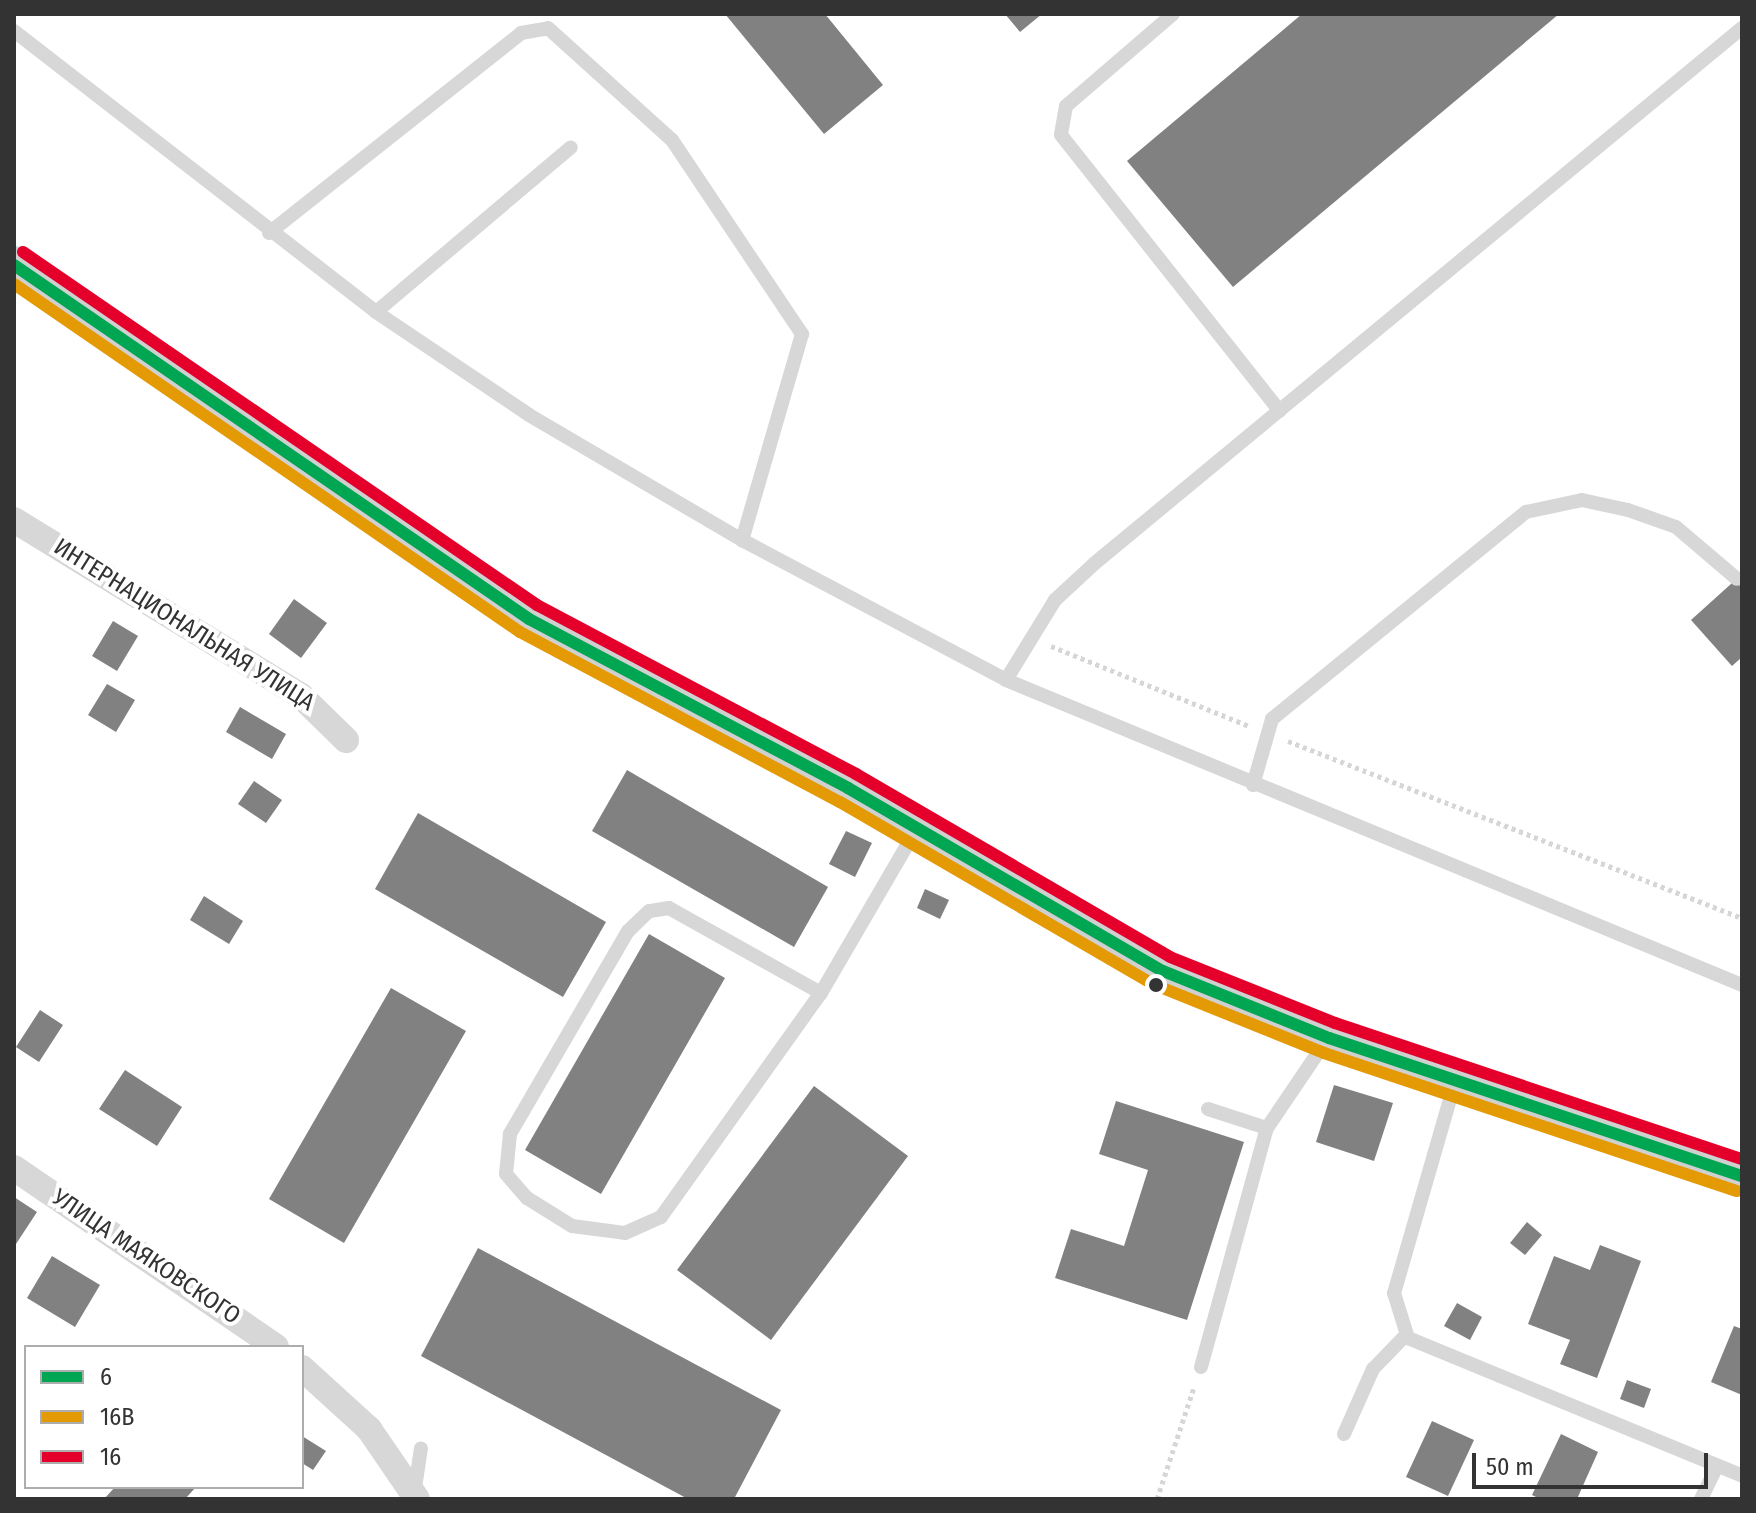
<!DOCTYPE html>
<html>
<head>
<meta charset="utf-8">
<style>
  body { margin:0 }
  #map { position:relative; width:1756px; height:1513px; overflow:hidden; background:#fff; font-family:"Fira Sans Condensed",sans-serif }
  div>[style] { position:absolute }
  .building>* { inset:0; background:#818181 }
  .path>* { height:5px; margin-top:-2.5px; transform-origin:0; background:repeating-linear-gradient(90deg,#d6d6d6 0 4px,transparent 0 8px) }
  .service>* { height:14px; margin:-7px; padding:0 7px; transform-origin:7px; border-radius:7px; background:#d7d7d7 }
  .minor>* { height:26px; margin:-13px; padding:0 13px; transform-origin:13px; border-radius:13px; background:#d7d7d7 }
  .secondary>* { height:38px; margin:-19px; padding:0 19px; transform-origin:19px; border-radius:19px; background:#d0d0d0 }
  .bus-1>* { height:12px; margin:-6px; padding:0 6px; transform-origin:6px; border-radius:6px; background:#00a651 }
  .bus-2>* { height:12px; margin:-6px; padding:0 6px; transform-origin:6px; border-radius:6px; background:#e39a05 }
  .bus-3>* { height:12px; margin:-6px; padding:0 6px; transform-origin:6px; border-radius:6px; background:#e4002b }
  .dots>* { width:22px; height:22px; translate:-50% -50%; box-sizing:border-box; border:4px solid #fff; border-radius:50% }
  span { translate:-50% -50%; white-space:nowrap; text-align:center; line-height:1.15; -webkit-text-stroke:8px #fff; paint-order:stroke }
  .street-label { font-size:24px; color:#333 }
  .frame { position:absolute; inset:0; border:16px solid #333; pointer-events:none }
  .legend { position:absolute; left:24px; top:1345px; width:280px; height:144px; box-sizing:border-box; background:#fff; border:2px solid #adadad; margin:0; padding:10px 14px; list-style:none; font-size:24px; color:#333 }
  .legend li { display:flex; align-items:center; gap:16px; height:40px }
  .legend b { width:40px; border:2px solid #adadad }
  .scale { position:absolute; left:1472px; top:1453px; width:236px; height:36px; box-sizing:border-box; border:4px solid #333; border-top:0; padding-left:10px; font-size:24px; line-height:28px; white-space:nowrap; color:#333; -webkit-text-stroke:6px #fff; paint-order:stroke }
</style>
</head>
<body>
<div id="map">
  <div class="building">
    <div style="clip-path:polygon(725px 14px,825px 14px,883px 85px,824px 134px)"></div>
    <div style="clip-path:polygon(1005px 14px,1042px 14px,1020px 32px)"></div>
    <div style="clip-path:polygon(1302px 14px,1559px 14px,1233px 287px,1127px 161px)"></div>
    <div style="clip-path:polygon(1742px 574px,1742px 657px,1732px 666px,1691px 620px)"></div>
    <div style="clip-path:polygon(294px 599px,327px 623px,301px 658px,269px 634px)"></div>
    <div style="clip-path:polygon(113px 621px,138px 636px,117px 671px,92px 656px)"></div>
    <div style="clip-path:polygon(107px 684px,135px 700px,116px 732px,88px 715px)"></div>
    <div style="clip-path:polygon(240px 707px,286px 734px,272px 759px,226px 732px)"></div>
    <div style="clip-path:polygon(627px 770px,828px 887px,794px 947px,592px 831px)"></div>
    <div style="clip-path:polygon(254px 781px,282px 800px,266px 823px,238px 804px)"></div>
    <div style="clip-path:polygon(418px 813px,606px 922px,563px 997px,375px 889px)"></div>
    <div style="clip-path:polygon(846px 831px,872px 843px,855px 877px,829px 864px)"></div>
    <div style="clip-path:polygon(925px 889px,949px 900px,940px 919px,917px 908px)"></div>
    <div style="clip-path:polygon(204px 896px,243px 921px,229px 944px,190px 920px)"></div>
    <div style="clip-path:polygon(649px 934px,725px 978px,601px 1194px,525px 1150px)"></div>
    <div style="clip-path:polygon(391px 988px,466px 1031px,344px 1243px,269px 1199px)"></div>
    <div style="clip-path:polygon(40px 1010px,63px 1025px,39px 1062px,16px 1047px)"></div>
    <div style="clip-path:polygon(125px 1070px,182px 1107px,157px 1146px,99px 1109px)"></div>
    <div style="clip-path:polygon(1334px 1085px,1393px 1103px,1374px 1161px,1316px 1142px)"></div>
    <div style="clip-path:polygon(814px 1086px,908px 1156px,771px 1340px,677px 1270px)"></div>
    <div style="clip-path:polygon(1116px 1101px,1244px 1142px,1187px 1320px,1055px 1278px,1071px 1229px,1124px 1246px,1148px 1170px,1099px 1154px)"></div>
    <div style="clip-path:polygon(14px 1197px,37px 1212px,14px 1247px)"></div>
    <div style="clip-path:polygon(1527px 1222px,1542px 1235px,1525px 1255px,1510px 1243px)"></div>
    <div style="clip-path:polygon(1600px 1245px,1641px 1261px,1597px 1378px,1560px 1364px,1570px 1340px,1528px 1324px,1554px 1256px,1590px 1270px)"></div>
    <div style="clip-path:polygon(478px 1248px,781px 1410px,734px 1499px,688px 1499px,421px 1356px)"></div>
    <div style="clip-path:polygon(52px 1256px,100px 1285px,75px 1327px,27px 1298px)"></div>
    <div style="clip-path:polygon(1457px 1303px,1482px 1317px,1470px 1340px,1444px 1326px)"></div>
    <div style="clip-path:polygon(1734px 1326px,1742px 1329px,1742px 1395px,1711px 1382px)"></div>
    <div style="clip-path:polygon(1627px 1380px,1651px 1389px,1644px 1408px,1620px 1399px)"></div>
    <div style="clip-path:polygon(1432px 1421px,1474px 1440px,1448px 1496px,1406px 1477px)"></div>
    <div style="clip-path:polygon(1561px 1434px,1598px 1452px,1577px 1499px,1540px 1499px,1532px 1495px)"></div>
    <div style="clip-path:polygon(302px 1436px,326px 1451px,313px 1470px,302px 1463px)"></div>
    <div style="clip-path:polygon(115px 1487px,196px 1487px,185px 1499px,104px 1499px)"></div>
  </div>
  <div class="path">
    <div style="left:1051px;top:646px;width:214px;rotate:22deg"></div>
    <div style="left:1288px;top:741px;width:487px;rotate:21.3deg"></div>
    <div style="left:1157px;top:1499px;width:118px;rotate:-71.7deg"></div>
  </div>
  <div class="service">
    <div style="left:1173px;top:14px;width:141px;rotate:139.3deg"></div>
    <div style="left:1066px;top:106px;width:29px;rotate:100deg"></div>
    <div style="left:1061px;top:135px;width:352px;rotate:51.6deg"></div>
    <div style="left:14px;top:31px;width:458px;rotate:37.8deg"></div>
    <div style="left:376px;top:312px;width:184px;rotate:33.9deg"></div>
    <div style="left:529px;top:415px;width:247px;rotate:30.4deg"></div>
    <div style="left:742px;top:540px;width:299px;rotate:27.9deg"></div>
    <div style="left:1006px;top:680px;width:797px;rotate:22.51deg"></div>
    <div style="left:269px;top:233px;width:322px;rotate:-38.4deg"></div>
    <div style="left:521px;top:33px;width:27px;rotate:-10deg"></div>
    <div style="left:548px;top:28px;width:167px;rotate:42.1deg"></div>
    <div style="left:672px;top:140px;width:234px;rotate:56.2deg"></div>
    <div style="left:802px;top:334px;width:215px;rotate:106.2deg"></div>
    <div style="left:376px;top:312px;width:255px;rotate:-40.2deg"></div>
    <div style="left:1006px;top:680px;width:94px;rotate:-58.5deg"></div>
    <div style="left:1055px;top:600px;width:54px;rotate:-42.8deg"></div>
    <div style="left:1095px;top:563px;width:840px;rotate:-39.59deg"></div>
    <div style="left:1253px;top:785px;width:69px;rotate:-73.9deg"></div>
    <div style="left:1272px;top:719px;width:328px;rotate:-39.2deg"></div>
    <div style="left:1526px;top:512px;width:57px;rotate:-12.1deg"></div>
    <div style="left:1582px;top:500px;width:47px;rotate:12.3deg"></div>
    <div style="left:1628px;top:510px;width:51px;rotate:19.5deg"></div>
    <div style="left:1676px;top:527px;width:80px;rotate:40.4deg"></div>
    <div style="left:821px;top:993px;width:174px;rotate:-150.8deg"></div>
    <div style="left:669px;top:908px;width:20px;rotate:171deg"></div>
    <div style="left:649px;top:911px;width:29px;rotate:136deg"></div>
    <div style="left:628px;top:931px;width:235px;rotate:120.2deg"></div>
    <div style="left:510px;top:1134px;width:40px;rotate:95.7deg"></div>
    <div style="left:506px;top:1174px;width:32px;rotate:49deg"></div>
    <div style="left:527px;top:1198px;width:53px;rotate:31.9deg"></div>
    <div style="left:572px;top:1226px;width:53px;rotate:7.5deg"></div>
    <div style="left:625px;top:1233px;width:39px;rotate:-24deg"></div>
    <div style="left:661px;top:1217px;width:275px;rotate:-54.5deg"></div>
    <div style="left:821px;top:993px;width:191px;rotate:-59.8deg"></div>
    <div style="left:1455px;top:1082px;width:220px;rotate:106.1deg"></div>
    <div style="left:1394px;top:1293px;width:47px;rotate:72.7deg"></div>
    <div style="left:1408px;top:1338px;width:361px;rotate:22.4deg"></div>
    <div style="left:1208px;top:1109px;width:62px;rotate:17.9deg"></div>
    <div style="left:1201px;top:1367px;width:248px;rotate:-74.6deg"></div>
    <div style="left:1267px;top:1128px;width:109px;rotate:-55.9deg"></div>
    <div style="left:1344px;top:1434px;width:71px;rotate:-66deg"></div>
    <div style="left:1373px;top:1369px;width:47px;rotate:-45.9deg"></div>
    <div style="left:415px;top:1488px;width:40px;rotate:-81.5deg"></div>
    <div style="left:1701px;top:1499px;width:37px;rotate:-64deg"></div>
  </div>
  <div class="minor">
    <div style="left:14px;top:520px;width:337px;rotate:31.5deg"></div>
    <div style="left:301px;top:696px;width:63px;rotate:44.4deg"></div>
    <div style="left:14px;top:1168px;width:317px;rotate:34.3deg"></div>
    <div style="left:302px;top:1368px;width:91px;rotate:42.3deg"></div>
    <div style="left:369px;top:1429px;width:85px;rotate:55.6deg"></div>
  </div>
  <div class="secondary">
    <div style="left:14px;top:265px;width:625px;rotate:34.5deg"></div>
    <div style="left:529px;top:619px;width:361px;rotate:27.9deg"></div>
    <div style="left:848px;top:788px;width:364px;rotate:30.2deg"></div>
    <div style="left:1163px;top:971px;width:179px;rotate:22deg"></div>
    <div style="left:1329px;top:1038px;width:435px;rotate:18.5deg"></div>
  </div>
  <div class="bus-1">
    <div style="left:14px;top:265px;width:625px;rotate:34.5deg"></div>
    <div style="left:529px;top:619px;width:361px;rotate:27.9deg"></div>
    <div style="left:848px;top:788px;width:364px;rotate:30.2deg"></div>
    <div style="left:1163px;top:971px;width:179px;rotate:22deg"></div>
    <div style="left:1329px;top:1038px;width:435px;rotate:18.5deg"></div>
  </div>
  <div class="bus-2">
    <div style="left:14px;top:284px;width:614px;rotate:34.52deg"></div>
    <div style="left:520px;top:632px;width:362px;rotate:28deg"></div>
    <div style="left:840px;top:802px;width:364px;rotate:30.2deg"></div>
    <div style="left:1155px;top:985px;width:182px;rotate:21.9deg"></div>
    <div style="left:1324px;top:1053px;width:435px;rotate:18.5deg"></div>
  </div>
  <div class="bus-3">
    <div style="left:23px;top:252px;width:624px;rotate:34.48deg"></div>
    <div style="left:537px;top:605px;width:361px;rotate:27.9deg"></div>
    <div style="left:856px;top:774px;width:363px;rotate:30.2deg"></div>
    <div style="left:1170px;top:957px;width:178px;rotate:21.8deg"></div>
    <div style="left:1335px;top:1023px;width:429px;rotate:18.5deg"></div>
  </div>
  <div class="dots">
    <div style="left:1156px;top:985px;background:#333"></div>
  </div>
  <div class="street-label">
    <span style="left:184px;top:625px;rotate:32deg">ИНТЕРНАЦИОНАЛЬНАЯ УЛИЦА</span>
    <span style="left:146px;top:1257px;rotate:34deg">УЛИЦА МАЯКОВСКОГО</span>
  </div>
  <div class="frame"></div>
  <ul class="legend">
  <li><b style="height:10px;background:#00a651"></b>6</li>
  <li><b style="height:10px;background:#e39a05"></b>16В</li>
  <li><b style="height:10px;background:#e4002b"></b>16</li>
  </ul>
  <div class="scale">50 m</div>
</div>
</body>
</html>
